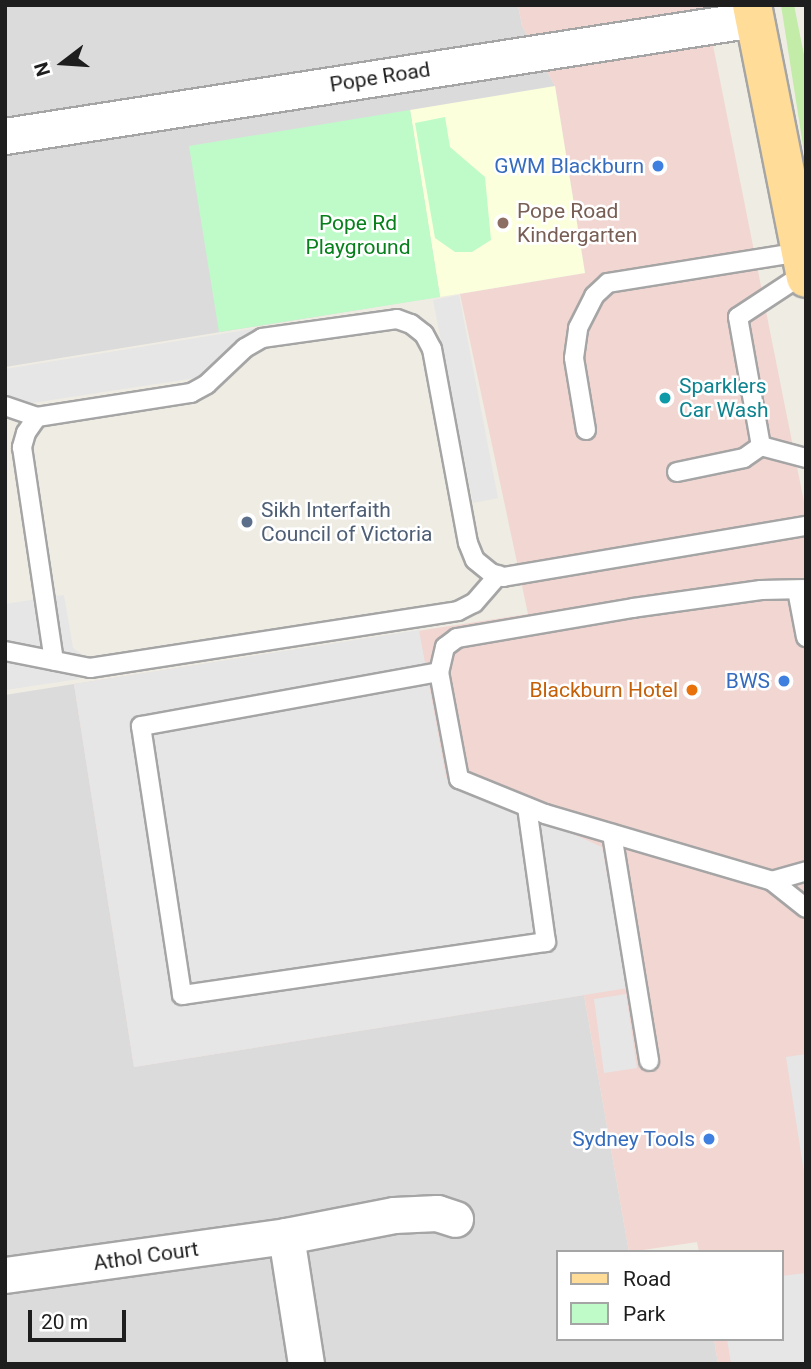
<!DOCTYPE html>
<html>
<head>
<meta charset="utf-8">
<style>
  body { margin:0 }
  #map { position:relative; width:811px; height:1369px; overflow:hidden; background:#efece3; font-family:Roboto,sans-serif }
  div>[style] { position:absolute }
  .residential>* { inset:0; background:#dcdbdb }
  .commercial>* { inset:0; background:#f1d6d2 }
  .education>* { inset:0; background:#fcffdc }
  .grass>* { inset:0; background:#c2eca7 }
  .park>* { inset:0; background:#befbc9 }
  .parking>* { inset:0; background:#e6e6e6 }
  .roads { filter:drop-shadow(2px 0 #a5a5a5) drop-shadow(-2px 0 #a5a5a5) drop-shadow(0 2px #a5a5a5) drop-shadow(0 -2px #a5a5a5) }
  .service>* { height:18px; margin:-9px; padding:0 9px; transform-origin:9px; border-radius:9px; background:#fff }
  .minor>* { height:35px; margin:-17.5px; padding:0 17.5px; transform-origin:17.5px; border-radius:17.5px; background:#fff }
  .primary>* { height:38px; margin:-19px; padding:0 19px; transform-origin:19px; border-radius:19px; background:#ffdc98 }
  .dots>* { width:19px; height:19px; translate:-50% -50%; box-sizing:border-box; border:4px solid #fff; border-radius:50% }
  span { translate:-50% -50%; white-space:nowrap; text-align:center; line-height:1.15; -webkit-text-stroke:5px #fff; paint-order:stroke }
  .street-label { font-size:21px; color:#1e1e1e }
  .shop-label { font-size:21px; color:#366cbe }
  .right { translate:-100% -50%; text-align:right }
  .education-label { font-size:21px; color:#785e54 }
  .left { translate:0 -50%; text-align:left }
  .park-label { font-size:21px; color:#07801c }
  .culture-label { font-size:21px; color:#0d838f }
  .service-label { font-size:21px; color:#4e5e75 }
  .food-label { font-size:21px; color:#c56008 }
  .frame { position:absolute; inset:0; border:7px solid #1e1e1e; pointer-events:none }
  .legend { position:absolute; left:556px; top:1250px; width:228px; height:91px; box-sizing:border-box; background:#fff; border:2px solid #a5a5a5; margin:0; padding:9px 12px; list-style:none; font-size:21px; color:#1e1e1e }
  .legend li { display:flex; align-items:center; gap:14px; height:35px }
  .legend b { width:35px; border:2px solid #a5a5a5 }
  .north { position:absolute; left:28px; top:28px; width:70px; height:70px; -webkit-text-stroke:5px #fff; paint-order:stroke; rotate:253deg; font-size:19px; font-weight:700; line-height:28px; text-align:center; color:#1e1e1e }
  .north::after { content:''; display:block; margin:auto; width:24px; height:32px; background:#1e1e1e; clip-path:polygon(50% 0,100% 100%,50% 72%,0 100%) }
  .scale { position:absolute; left:28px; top:1310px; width:98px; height:32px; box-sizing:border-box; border:4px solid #1e1e1e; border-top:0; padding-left:9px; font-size:21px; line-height:24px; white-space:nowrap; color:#1e1e1e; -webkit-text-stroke:5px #fff; paint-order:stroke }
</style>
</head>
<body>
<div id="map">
  <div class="residential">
    <div style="clip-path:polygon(5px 5px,518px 5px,522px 26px,555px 86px,585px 273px,5px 367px)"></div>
    <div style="clip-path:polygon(74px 684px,134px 1067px,584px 995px,629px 1252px,557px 1252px,557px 1339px,714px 1339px,718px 1364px,5px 1364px,5px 695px)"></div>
  </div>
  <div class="commercial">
    <div style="clip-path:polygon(518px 5px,705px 5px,806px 512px,806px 1364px,718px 1364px,714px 1339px,781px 1339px,781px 1252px,699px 1252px,697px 1242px,629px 1252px,584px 995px,134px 1067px,74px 684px,528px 614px,460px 294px,585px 273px,555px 86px,522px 26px)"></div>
  </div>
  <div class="education">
    <div style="clip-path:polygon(555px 86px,585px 273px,440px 297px,410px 110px)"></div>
  </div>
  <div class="grass">
    <div style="clip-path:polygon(781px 5px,794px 5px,806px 65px,806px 165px)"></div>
  </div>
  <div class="park">
    <div style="clip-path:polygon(410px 110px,440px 297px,219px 332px,189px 146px)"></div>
    <div style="clip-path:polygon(445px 117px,450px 147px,485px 177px,491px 240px,472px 252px,455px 252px,435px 238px,415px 123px)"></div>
  </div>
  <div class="parking">
    <div style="clip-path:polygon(459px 295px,498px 498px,473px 503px,433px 300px)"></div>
    <div style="clip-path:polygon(270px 326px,233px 345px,202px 377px,32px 403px,5px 395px,5px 369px)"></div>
    <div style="clip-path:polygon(64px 595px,73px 648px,87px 658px,79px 679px,5px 690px,5px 604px)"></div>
    <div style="clip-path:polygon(419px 630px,446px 777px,602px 847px,628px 988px,134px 1067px,74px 684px)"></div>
    <div style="clip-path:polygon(626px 994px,637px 1068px,604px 1073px,594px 999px)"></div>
    <div style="clip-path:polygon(806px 1054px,806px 1179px,805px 1179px,786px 1057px)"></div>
    <div style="clip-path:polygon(806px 1273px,806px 1364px,731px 1364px,727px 1339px,781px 1339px,781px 1276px)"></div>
  </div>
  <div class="roads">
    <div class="service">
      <div style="left:805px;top:273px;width:80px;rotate:146.7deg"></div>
      <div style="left:738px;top:317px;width:131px;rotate:79.9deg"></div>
      <div style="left:761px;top:446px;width:47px;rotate:14.9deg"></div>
      <div style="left:5px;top:406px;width:34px;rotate:19deg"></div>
      <div style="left:37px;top:417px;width:156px;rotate:-8.9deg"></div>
      <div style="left:191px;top:393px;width:18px;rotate:-29deg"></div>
      <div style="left:207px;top:384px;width:52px;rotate:-43.5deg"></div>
      <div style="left:245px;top:348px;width:20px;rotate:-30deg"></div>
      <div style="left:262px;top:338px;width:136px;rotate:-8deg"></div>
      <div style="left:397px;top:319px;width:15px;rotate:20deg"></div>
      <div style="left:411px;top:324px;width:16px;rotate:38deg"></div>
      <div style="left:424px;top:334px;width:17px;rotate:62deg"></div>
      <div style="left:432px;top:349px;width:197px;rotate:79.5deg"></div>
      <div style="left:468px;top:543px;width:18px;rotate:68deg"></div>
      <div style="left:475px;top:560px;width:21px;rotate:39deg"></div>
      <div style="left:491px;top:573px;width:13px;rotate:18deg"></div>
      <div style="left:503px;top:577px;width:307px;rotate:-9.6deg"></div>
      <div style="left:37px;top:417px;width:19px;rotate:125deg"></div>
      <div style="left:26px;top:433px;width:15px;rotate:106deg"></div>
      <div style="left:22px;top:447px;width:216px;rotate:81.5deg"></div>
      <div style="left:586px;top:430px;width:73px;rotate:-99.5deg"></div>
      <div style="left:574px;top:358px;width:30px;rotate:-82deg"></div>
      <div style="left:578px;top:328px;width:36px;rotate:-63deg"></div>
      <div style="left:594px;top:296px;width:19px;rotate:-43deg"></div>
      <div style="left:608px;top:283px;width:195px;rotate:-9.1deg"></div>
      <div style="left:677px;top:472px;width:68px;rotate:-11.8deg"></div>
      <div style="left:744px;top:458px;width:21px;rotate:-35deg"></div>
      <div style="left:806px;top:589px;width:45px;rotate:178.7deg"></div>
      <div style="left:761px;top:590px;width:129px;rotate:172deg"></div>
      <div style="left:633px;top:608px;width:179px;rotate:170.3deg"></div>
      <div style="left:457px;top:638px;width:15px;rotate:143deg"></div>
      <div style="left:445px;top:647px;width:26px;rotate:103deg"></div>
      <div style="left:439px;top:672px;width:109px;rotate:79.4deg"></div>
      <div style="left:459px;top:779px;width:93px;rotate:22.1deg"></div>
      <div style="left:545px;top:814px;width:237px;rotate:16.4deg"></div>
      <div style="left:772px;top:881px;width:43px;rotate:38.5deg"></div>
      <div style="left:797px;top:590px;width:48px;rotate:79.2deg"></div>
      <div style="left:5px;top:651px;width:87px;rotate:11.3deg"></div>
      <div style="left:90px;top:668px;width:372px;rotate:-8.8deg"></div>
      <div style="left:458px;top:611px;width:18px;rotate:-27deg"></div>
      <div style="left:474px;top:603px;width:37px;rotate:-49deg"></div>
      <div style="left:439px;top:672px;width:303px;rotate:169.7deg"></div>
      <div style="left:141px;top:726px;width:272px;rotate:81.3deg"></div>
      <div style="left:182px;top:995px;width:368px;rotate:-8.3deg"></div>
      <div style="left:546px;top:942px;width:136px;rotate:-98deg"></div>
      <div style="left:612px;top:834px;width:230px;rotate:80.7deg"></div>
      <div style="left:772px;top:881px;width:35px;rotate:-16deg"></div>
    </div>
    <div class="minor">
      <div style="left:5px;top:136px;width:758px;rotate:-8.88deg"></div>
      <div style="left:286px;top:1236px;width:130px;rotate:81.1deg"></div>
      <div style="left:5px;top:1275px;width:284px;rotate:-7.9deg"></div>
      <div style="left:286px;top:1236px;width:110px;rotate:-11deg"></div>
      <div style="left:394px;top:1215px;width:43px;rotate:-2.7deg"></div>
      <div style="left:437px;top:1213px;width:19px;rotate:18deg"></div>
    </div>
    <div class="primary">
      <div style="left:752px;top:5px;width:278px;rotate:78.8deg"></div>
    </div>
  </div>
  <div class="dots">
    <div style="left:658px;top:166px;background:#3f7fe0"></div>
    <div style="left:503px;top:223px;background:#8d6e63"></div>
    <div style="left:665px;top:398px;background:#0f9aa8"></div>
    <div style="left:247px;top:522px;background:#5c6f8a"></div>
    <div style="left:784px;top:681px;background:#3f7fe0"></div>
    <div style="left:692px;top:690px;background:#e8710a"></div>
    <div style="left:709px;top:1139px;background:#3f7fe0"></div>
  </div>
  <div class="street-label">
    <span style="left:380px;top:77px;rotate:-9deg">Pope Road</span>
    <span style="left:146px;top:1256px;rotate:-8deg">Athol Court</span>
  </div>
  <div class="shop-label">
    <span class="right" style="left:644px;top:166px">GWM Blackburn</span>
    <span class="right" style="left:770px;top:681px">BWS</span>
    <span class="right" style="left:695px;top:1139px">Sydney Tools</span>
  </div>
  <div class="education-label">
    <span class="left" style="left:517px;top:223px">Pope Road<br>Kindergarten</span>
  </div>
  <div class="park-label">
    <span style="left:358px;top:235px">Pope Rd<br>Playground</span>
  </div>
  <div class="culture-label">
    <span class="left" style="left:679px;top:398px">Sparklers<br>Car Wash</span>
  </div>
  <div class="service-label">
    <span class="left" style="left:261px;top:522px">Sikh Interfaith<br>Council of Victoria</span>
  </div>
  <div class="food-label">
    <span class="right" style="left:678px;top:690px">Blackburn Hotel</span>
  </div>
  <div class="frame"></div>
  <ul class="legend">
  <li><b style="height:9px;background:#ffdc98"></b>Road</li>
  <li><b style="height:19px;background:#befbc9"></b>Park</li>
  </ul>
  <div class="north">N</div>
  <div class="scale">20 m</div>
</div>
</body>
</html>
